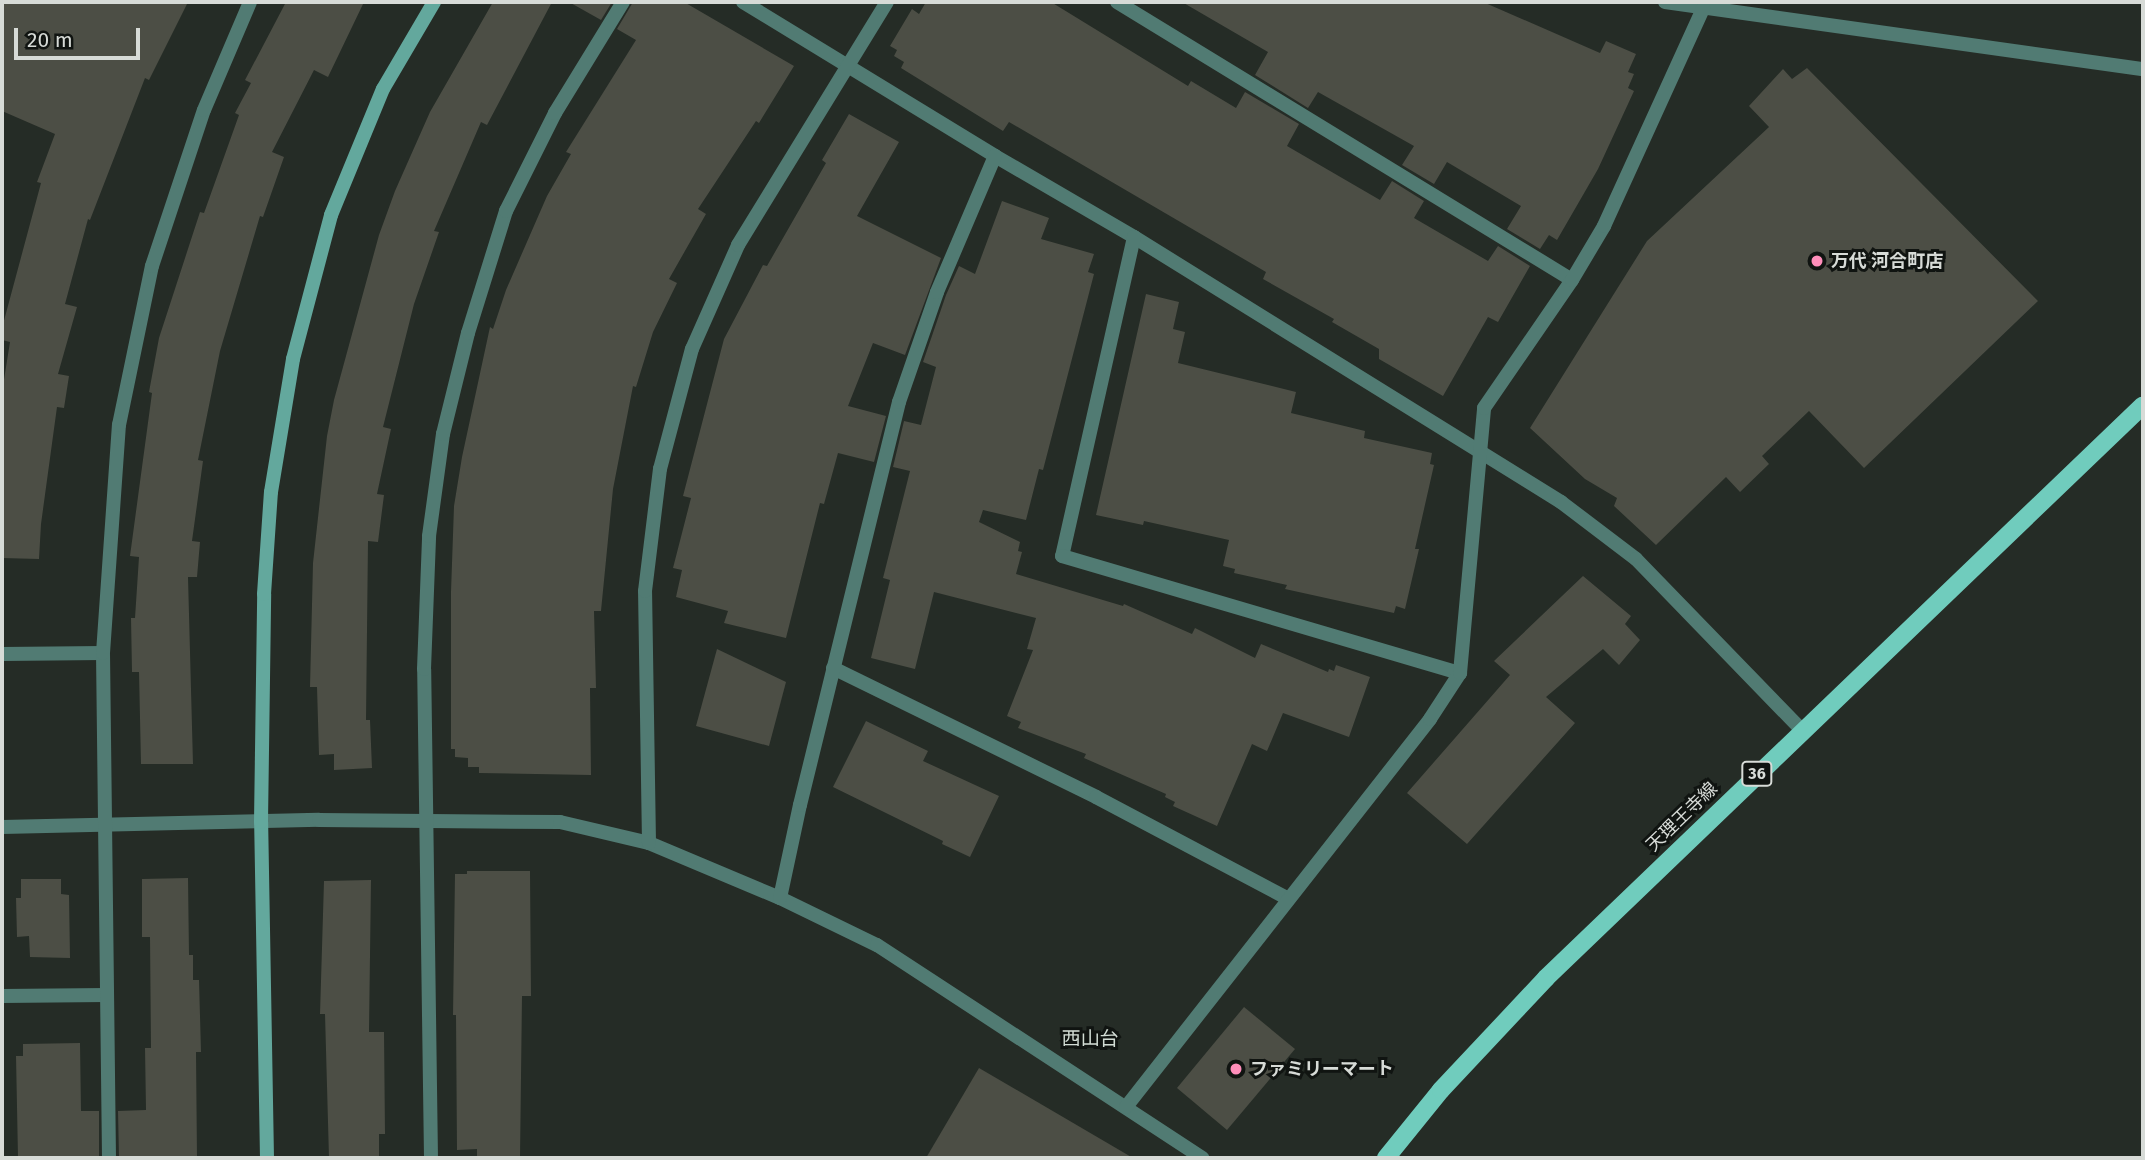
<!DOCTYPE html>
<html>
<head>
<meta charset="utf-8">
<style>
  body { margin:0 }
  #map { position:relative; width:2145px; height:1160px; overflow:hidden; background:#252c26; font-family:"Fira Sans","Noto Sans JP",sans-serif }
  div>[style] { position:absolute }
  .building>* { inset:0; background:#4c4e45 }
  .street>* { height:14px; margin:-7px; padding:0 7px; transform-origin:7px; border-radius:7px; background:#517b73 }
  .secondary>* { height:14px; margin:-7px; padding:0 7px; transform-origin:7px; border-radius:7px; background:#63a89d }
  .primary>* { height:18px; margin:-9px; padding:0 9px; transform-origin:9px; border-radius:9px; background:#70ccbd }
  .dots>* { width:19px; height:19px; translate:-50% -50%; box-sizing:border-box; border:4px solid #101411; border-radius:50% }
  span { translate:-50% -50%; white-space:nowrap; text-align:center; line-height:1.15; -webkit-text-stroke:6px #101411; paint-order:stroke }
  .shield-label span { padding:2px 5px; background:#101411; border:2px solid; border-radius:5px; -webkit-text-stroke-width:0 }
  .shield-label { font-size:16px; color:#d7dbd7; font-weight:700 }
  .poi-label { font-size:18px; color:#d7dbd7; font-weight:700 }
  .left { translate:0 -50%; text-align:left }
  .street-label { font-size:18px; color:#d7dbd7 }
  .neighbourhood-label { font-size:19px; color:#d2dcd4 }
  .frame { position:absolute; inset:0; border:4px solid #d7dbd7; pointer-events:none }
  .scale { position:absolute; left:14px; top:28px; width:126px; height:32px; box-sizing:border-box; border:4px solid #d7dbd7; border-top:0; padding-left:9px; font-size:21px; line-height:24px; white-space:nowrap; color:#d7dbd7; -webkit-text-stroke:5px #101411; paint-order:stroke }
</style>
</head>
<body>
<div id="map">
  <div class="building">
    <div style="clip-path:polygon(2px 2px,188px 2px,149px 80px,145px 78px,90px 220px,88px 219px,65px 304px,77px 307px,58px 374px,69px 376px,64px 408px,57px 407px,41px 524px,39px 559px,2px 558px,2px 392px,10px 342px,2px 340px,2px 328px,41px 183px,37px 182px,55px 134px,2px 111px)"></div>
    <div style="clip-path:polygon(286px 2px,364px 2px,328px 77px,314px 70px,272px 152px,284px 157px,263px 217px,260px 216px,220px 351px,198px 460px,203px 461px,192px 541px,200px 542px,197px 577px,188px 577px,193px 764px,141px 764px,139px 672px,132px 672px,131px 618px,135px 618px,139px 557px,130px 556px,152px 393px,149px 392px,159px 338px,200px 212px,204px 213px,239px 115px,235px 113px,251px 83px,245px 80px)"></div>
    <div style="clip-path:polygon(493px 2px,552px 2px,487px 125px,481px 122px,434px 231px,439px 232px,414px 304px,383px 427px,391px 429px,377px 494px,384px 495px,378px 542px,368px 541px,366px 720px,370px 720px,372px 768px,334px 770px,334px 754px,319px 755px,317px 687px,310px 687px,313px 563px,327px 436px,334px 400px,379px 235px,395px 191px,430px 112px)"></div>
    <div style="clip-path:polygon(569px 2px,612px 2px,601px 20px)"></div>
    <div style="clip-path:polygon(633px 2px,684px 2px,794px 66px,759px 123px,756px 121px,698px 209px,706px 214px,669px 279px,677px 283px,653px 332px,636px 387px,633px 386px,613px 489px,601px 611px,594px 611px,596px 688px,590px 688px,591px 775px,479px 773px,479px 767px,468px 767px,468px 758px,455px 757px,455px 749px,451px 749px,451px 592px,454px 506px,462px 457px,490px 327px,493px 329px,506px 290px,547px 196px,571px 154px,566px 152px,636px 40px,617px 29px)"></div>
    <div style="clip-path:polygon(926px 2px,1051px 2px,1188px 86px,1191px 81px,1236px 108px,1245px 92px,1299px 124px,1287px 146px,1380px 200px,1392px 181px,1424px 201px,1414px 218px,1488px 261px,1498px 246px,1530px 266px,1498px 322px,1488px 317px,1443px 396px,1379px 359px,1379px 349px,1332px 322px,1334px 319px,1263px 279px,1266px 272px,1009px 122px,1003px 131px,901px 68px,904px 62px,894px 56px,897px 50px,890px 46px,912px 9px,919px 14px)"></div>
    <div style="clip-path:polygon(1182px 2px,1483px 2px,1600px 53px,1606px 41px,1636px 54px,1628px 72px,1634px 74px,1628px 88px,1634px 91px,1598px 169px,1557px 240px,1549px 235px,1540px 249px,1507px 229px,1521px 206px,1447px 162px,1434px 184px,1402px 165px,1414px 146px,1318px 92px,1308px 108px,1255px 75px,1268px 52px)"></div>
    <div style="clip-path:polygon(1807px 68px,2038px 301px,1864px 468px,1809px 411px,1762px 456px,1769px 464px,1740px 492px,1726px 477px,1656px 545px,1614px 506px,1617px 498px,1585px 479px,1530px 428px,1647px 241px,1769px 127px,1749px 106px,1783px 69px,1792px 79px)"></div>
    <div style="clip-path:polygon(849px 114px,899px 142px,857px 216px,941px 258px,905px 355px,873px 343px,848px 406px,886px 416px,874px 462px,838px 453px,824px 504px,820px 503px,786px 638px,724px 623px,728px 611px,676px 597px,682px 570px,673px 568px,691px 498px,683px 496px,724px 339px,763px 265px,767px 266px,826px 163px,822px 160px)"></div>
    <div style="clip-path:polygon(1002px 201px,1049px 218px,1041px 239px,1094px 254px,1088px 272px,1094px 274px,1043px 470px,1039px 469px,1026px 520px,983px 510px,979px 522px,1020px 542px,1018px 551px,1022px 552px,1016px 574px,1123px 606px,1124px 604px,1192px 634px,1195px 628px,1255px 658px,1261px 644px,1328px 672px,1329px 669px,1334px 671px,1336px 665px,1370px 677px,1349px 737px,1283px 713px,1267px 751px,1252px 744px,1217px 826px,1173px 806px,1175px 802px,1165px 797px,1166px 794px,1084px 758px,1086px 754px,1018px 728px,1021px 722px,1007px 716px,1033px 650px,1027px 649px,1036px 618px,934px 592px,915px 669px,871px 658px,890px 580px,883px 578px,910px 471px,893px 467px,904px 421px,921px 425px,936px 367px,923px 362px,946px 295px,959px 266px,975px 274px)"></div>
    <div style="clip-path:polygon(1146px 294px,1179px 302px,1173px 329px,1185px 332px,1178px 363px,1296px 392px,1291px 413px,1365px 431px,1364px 438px,1432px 453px,1430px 464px,1434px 465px,1415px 549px,1419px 549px,1405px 609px,1396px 606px,1394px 613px,1285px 589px,1287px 585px,1234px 573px,1235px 569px,1223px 566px,1229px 540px,1144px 521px,1143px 525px,1096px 515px)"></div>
    <div style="clip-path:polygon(1583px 576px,1631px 616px,1625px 624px,1640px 640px,1619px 665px,1603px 649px,1546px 697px,1575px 723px,1467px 844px,1407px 793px,1510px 675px,1494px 661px)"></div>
    <div style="clip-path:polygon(717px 649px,786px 682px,769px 746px,696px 726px)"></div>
    <div style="clip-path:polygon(866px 721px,928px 751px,923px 761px,999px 796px,970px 857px,942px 844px,943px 841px,833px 787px)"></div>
    <div style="clip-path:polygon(467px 871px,530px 871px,531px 996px,522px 996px,520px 1158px,477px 1158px,477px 1149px,457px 1150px,456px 1015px,453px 1015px,455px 874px,467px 874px)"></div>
    <div style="clip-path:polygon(188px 878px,189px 955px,193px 955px,193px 980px,199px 980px,201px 1052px,196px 1052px,197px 1158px,119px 1158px,118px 1111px,146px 1110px,145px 1048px,151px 1048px,150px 937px,142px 937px,142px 879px)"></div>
    <div style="clip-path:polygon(21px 879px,61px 879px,61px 894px,69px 895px,70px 958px,30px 957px,29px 936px,17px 937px,16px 898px,21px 898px)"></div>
    <div style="clip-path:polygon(371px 880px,369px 1032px,384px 1032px,385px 1134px,379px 1134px,379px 1158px,329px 1158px,325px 1014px,320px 1014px,324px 881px)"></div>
    <div style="clip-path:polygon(1244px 1007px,1295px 1049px,1227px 1130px,1177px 1088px)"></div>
    <div style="clip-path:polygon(80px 1043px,81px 1111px,99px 1111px,99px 1158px,18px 1158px,16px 1056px,23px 1056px,23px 1044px)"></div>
    <div style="clip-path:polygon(979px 1068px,1133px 1158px,926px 1158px)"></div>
  </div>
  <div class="street">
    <div style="left:743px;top:2px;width:295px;rotate:31.4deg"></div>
    <div style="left:995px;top:156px;width:161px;rotate:30.2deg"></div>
    <div style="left:1134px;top:237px;width:503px;rotate:31.82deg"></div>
    <div style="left:1561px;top:502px;width:94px;rotate:37.2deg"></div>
    <div style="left:1636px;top:559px;width:238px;rotate:45.9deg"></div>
    <div style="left:1117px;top:2px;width:533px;rotate:31.42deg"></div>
    <div style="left:1665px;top:2px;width:483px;rotate:8deg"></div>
    <div style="left:1134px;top:237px;width:327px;rotate:102.7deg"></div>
    <div style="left:1062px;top:556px;width:415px;rotate:16.4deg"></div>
    <div style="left:2px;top:654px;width:101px;rotate:-0.6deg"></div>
    <div style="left:833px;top:668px;width:293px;rotate:26.1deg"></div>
    <div style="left:1096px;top:797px;width:218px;rotate:27.9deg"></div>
    <div style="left:2px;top:827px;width:317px;rotate:-1.3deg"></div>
    <div style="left:319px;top:820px;width:241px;rotate:0.5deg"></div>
    <div style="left:560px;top:822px;width:91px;rotate:13.3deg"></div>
    <div style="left:649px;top:843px;width:142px;rotate:22.8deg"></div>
    <div style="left:780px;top:898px;width:108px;rotate:25.9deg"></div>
    <div style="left:877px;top:945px;width:389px;rotate:33.2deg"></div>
    <div style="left:649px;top:843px;width:252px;rotate:-90.9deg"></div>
    <div style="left:645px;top:591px;width:123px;rotate:-83deg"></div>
    <div style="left:660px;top:469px;width:124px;rotate:-75.1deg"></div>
    <div style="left:692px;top:349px;width:114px;rotate:-66.1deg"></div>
    <div style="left:738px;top:245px;width:285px;rotate:-58.5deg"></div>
    <div style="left:780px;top:898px;width:95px;rotate:-77.9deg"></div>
    <div style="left:800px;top:805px;width:415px;rotate:-76.2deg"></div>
    <div style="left:899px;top:402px;width:116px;rotate:-70.9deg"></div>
    <div style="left:937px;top:292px;width:148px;rotate:-66.9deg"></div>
    <div style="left:2px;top:996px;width:104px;rotate:-0.6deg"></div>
    <div style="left:1126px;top:1107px;width:493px;rotate:-51.9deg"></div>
    <div style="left:1430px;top:719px;width:55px;rotate:-56.9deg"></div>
    <div style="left:1460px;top:673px;width:266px;rotate:-84.8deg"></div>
    <div style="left:1484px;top:408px;width:155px;rotate:-55.5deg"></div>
    <div style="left:1572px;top:280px;width:63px;rotate:-59.3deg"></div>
    <div style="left:1604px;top:226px;width:239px;rotate:-65.5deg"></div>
    <div style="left:109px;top:1158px;width:505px;rotate:-90.68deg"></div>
    <div style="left:103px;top:653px;width:229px;rotate:-86deg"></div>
    <div style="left:119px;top:425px;width:162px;rotate:-78.3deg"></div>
    <div style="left:152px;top:266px;width:164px;rotate:-71.6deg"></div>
    <div style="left:204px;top:110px;width:117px;rotate:-66.9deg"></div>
    <div style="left:431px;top:1158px;width:489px;rotate:-90.8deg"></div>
    <div style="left:424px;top:669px;width:133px;rotate:-87.8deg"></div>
    <div style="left:429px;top:536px;width:103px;rotate:-82.2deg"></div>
    <div style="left:443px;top:434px;width:104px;rotate:-76.1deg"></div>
    <div style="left:468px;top:333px;width:128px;rotate:-72.7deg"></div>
    <div style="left:506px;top:211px;width:110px;rotate:-63.4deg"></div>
    <div style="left:555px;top:113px;width:130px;rotate:-58.5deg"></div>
  </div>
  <div class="secondary">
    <div style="left:267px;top:1158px;width:336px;rotate:-91deg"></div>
    <div style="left:261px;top:822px;width:228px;rotate:-89.2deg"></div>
    <div style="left:264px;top:594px;width:102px;rotate:-86.1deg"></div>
    <div style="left:271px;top:492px;width:135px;rotate:-80.6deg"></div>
    <div style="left:293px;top:359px;width:149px;rotate:-75.2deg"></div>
    <div style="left:331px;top:215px;width:136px;rotate:-67.6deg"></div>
    <div style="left:383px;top:89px;width:101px;rotate:-59.6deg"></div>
  </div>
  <div class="primary">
    <div style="left:1386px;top:1158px;width:87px;rotate:-51deg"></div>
    <div style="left:1441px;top:1090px;width:154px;rotate:-46.8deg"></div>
    <div style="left:1546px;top:978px;width:827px;rotate:-43.82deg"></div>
  </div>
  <div class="dots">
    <div style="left:1817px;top:261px;background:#ff8eba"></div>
    <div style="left:1236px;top:1069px;background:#ff8eba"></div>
  </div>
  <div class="shield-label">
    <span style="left:1757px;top:774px">36</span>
  </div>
  <div class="poi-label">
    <span class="left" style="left:1831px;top:261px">万代 河合町店</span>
    <span class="left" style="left:1250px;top:1069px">ファミリーマート</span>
  </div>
  <div class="street-label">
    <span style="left:1682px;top:817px;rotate:-44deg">天理王寺線</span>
  </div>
  <div class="neighbourhood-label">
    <span style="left:1090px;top:1039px">西山台</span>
  </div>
  <div class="frame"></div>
  <div class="scale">20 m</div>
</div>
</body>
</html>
